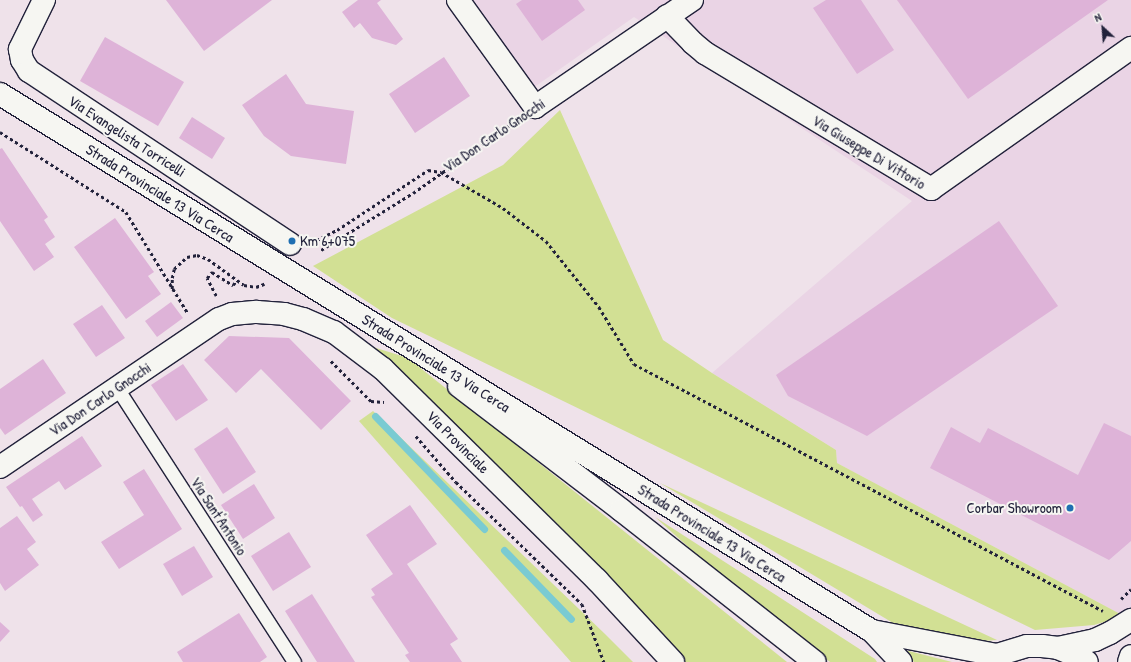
<!DOCTYPE html>
<html>
<head>
<meta charset="utf-8">
<style>
  body { margin:0 }
  #map { position:relative; width:1131px; height:662px; overflow:hidden; background:#efe2ea; font-family:"Patrick Hand",sans-serif }
  div>[style] { position:absolute }
  .built>* { inset:0; background:#ead4e5 }
  .green>* { inset:0; background:#d2e094 }
  .stream>* { height:7px; margin:-3.5px; padding:0 3.5px; transform-origin:3.5px; border-radius:3.5px; background:#7acbd2 }
  .building>* { inset:0; background:#deb3d8 }
  .path>* { height:2.5px; margin-top:-1.25px; transform-origin:0; background:repeating-linear-gradient(90deg,#22223b 0 3px,transparent 0 6px) }
  .roads { filter:drop-shadow(1px 0 #22223b) drop-shadow(-1px 0 #22223b) drop-shadow(0 1px #22223b) drop-shadow(0 -1px #22223b) }
  .lane>* { height:13px; margin:-6.5px; padding:0 6.5px; transform-origin:6.5px; border-radius:6.5px; background:#f6f6f2 }
  .street>* { height:22px; margin:-11px; padding:0 11px; transform-origin:11px; border-radius:11px; background:#f6f6f2 }
  .secondary>* { height:22px; margin:-11px; padding:0 11px; transform-origin:11px; border-radius:11px; background:#f6f6f2 }
  .dots>* { width:11px; height:11px; translate:-50% -50%; box-sizing:border-box; border:2px solid #f6f6f2; border-radius:50% }
  span { translate:-50% -50%; white-space:nowrap; text-align:center; line-height:1.15; -webkit-text-stroke:4px #f6f6f2; paint-order:stroke }
  .street-label { font-size:15px; color:#22223b }
  .poi-label { font-size:15px; color:#22223b }
  .left { translate:0 -50%; text-align:left }
  .right { translate:-100% -50%; text-align:right }
  .north { position:absolute; left:1083px; top:8px; width:40px; height:40px; -webkit-text-stroke:3px #f6f6f2; paint-order:stroke; rotate:334deg; font-size:11px; font-weight:700; line-height:16px; text-align:center; color:#22223b }
  .north::after { content:''; display:block; margin:auto; width:14px; height:18px; background:#22223b; clip-path:polygon(50% 0,100% 100%,50% 72%,0 100%) }
</style>
</head>
<body>
<div id="map">
  <div class="built">
    <div style="clip-path:polygon(470px 0,1131px 0,1131px 612px,1124px 616px,837px 463px,836px 450px,712px 373px,912px 201px,634px 17px,533px 88px)"></div>
  </div>
  <div class="green">
    <div style="clip-path:polygon(560px 110px,663px 340px,712px 373px,836px 450px,837px 463px,1124px 616px,1094px 625px,1035px 630px,392px 318px,313px 266px,503px 165px)"></div>
    <div style="clip-path:polygon(373px 347px,408px 358px,787px 662px,681px 662px)"></div>
    <div style="clip-path:polygon(373px 411px,605px 634px,633px 662px,571px 662px,359px 421px)"></div>
    <div style="clip-path:polygon(660px 483px,997px 640px,954px 643px,893px 623px)"></div>
    <div style="clip-path:polygon(655px 517px,875px 659px,877px 662px,830px 662px,726px 581px)"></div>
    <div style="clip-path:polygon(901px 649px,952px 662px,914px 662px)"></div>
  </div>
  <div class="stream">
    <div style="left:375px;top:416px;width:157px;rotate:46deg"></div>
    <div style="left:504px;top:550px;width:96px;rotate:45.8deg"></div>
  </div>
  <div class="building">
    <div style="clip-path:polygon(166px 0,272px 0,204px 51px)"></div>
    <div style="clip-path:polygon(358px 0,381px 0,377px 3px,403px 39px,396px 45px,372px 38px,360px 23px,354px 28px,342px 12px)"></div>
    <div style="clip-path:polygon(522px 0,578px 0,585px 10px,542px 41px,516px 4px)"></div>
    <div style="clip-path:polygon(826px 0,861px 0,894px 50px,857px 74px,813px 8px)"></div>
    <div style="clip-path:polygon(897px 0,1108px 0,968px 99px)"></div>
    <div style="clip-path:polygon(105px 37px,184px 82px,158px 126px,80px 81px)"></div>
    <div style="clip-path:polygon(444px 57px,470px 96px,415px 133px,389px 94px)"></div>
    <div style="clip-path:polygon(286px 74px,306px 104px,354px 111px,346px 164px,291px 156px,264px 136px,242px 105px)"></div>
    <div style="clip-path:polygon(192px 117px,225px 138px,212px 159px,179px 138px)"></div>
    <div style="clip-path:polygon(2px 148px,48px 217px,44px 220px,55px 237px,45px 244px,54px 257px,34px 271px,0 221px,0 149px)"></div>
    <div style="clip-path:polygon(115px 218px,154px 272px,148px 276px,161px 294px,126px 319px,74px 247px)"></div>
    <div style="clip-path:polygon(999px 221px,1058px 306px,867px 436px,788px 396px,776px 375px)"></div>
    <div style="clip-path:polygon(171px 302px,183px 318px,157px 337px,145px 321px)"></div>
    <div style="clip-path:polygon(102px 305px,125px 338px,96px 357px,73px 324px)"></div>
    <div style="clip-path:polygon(229px 336px,289px 338px,351px 401px,321px 430px,261px 369px,236px 393px,204px 360px)"></div>
    <div style="clip-path:polygon(43px 359px,66px 393px,5px 435px,0 428px,0 389px)"></div>
    <div style="clip-path:polygon(183px 364px,208px 400px,176px 421px,151px 385px)"></div>
    <div style="clip-path:polygon(1104px 423px,1131px 436px,1131px 541px,1109px 560px,930px 468px,951px 427px,980px 443px,988px 428px,1078px 475px)"></div>
    <div style="clip-path:polygon(227px 427px,256px 472px,223px 494px,194px 449px)"></div>
    <div style="clip-path:polygon(82px 436px,102px 466px,65px 490px,59px 481px,32px 499px,43px 515px,33px 522px,22px 506px,20px 507px,6px 487px)"></div>
    <div style="clip-path:polygon(144px 469px,182px 529px,119px 569px,101px 542px,144px 515px,123px 482px)"></div>
    <div style="clip-path:polygon(254px 484px,275px 518px,243px 539px,221px 505px)"></div>
    <div style="clip-path:polygon(410px 505px,437px 544px,407px 564px,458px 639px,450px 644px,462px 662px,410px 662px,405px 655px,409px 653px,371px 597px,375px 595px,371px 589px,393px 574px,366px 535px)"></div>
    <div style="clip-path:polygon(17px 516px,36px 542px,27px 549px,39px 565px,5px 591px,0 583px,0 528px)"></div>
    <div style="clip-path:polygon(289px 532px,311px 567px,273px 591px,251px 556px)"></div>
    <div style="clip-path:polygon(194px 546px,213px 577px,182px 596px,163px 564px)"></div>
    <div style="clip-path:polygon(312px 594px,355px 662px,317px 662px,285px 611px)"></div>
    <div style="clip-path:polygon(239px 613px,267px 657px,260px 662px,183px 662px,177px 652px)"></div>
    <div style="clip-path:polygon(0 622px,10px 631px,0 642px)"></div>
  </div>
  <div class="path">
    <div style="left:0;top:132px;width:149px;rotate:32.4deg"></div>
    <div style="left:126px;top:212px;width:119px;rotate:58.5deg"></div>
    <div style="left:311px;top:243px;width:29px;rotate:-27deg"></div>
    <div style="left:337px;top:230px;width:109px;rotate:-33.4deg"></div>
    <div style="left:428px;top:170px;width:13px;rotate:9deg"></div>
    <div style="left:441px;top:172px;width:72px;rotate:30.1deg"></div>
    <div style="left:503px;top:208px;width:54px;rotate:37.5deg"></div>
    <div style="left:546px;top:241px;width:85px;rotate:51.2deg"></div>
    <div style="left:599px;top:307px;width:67px;rotate:58.4deg"></div>
    <div style="left:634px;top:364px;width:530px;rotate:27.77deg"></div>
    <div style="left:321px;top:250px;width:108px;rotate:-31.8deg"></div>
    <div style="left:413px;top:193px;width:127px;rotate:-35.1deg"></div>
    <div style="left:172px;top:289px;width:11px;rotate:-90deg"></div>
    <div style="left:172px;top:278px;width:9px;rotate:-77deg"></div>
    <div style="left:174px;top:269px;width:18px;rotate:-43deg"></div>
    <div style="left:187px;top:257px;width:10px;rotate:-11deg"></div>
    <div style="left:197px;top:255px;width:12px;rotate:20deg"></div>
    <div style="left:208px;top:259px;width:44px;rotate:35.8deg"></div>
    <div style="left:244px;top:285px;width:12px;rotate:9deg"></div>
    <div style="left:256px;top:287px;width:9px;rotate:-21deg"></div>
    <div style="left:216px;top:296px;width:20px;rotate:-117deg"></div>
    <div style="left:207px;top:278px;width:8px;rotate:-50deg"></div>
    <div style="left:212px;top:272px;width:25px;rotate:32deg"></div>
    <div style="left:233px;top:285px;width:6px;rotate:-51deg"></div>
    <div style="left:331px;top:361px;width:57px;rotate:45deg"></div>
    <div style="left:371px;top:401px;width:13px;rotate:4deg"></div>
    <div style="left:416px;top:436px;width:61px;rotate:49deg"></div>
    <div style="left:456px;top:482px;width:175px;rotate:44.1deg"></div>
    <div style="left:582px;top:604px;width:62px;rotate:69.2deg"></div>
    <div style="left:1121px;top:599px;width:14px;rotate:-45deg"></div>
  </div>
  <div class="roads">
    <div class="lane">
      <div style="left:117px;top:388px;width:326px;rotate:57.1deg"></div>
    </div>
    <div class="street">
      <div style="left:44px;top:0;width:55px;rotate:116.1deg"></div>
      <div style="left:20px;top:49px;width:11px;rotate:80deg"></div>
      <div style="left:22px;top:60px;width:13px;rotate:58deg"></div>
      <div style="left:29px;top:71px;width:313px;rotate:33.5deg"></div>
      <div style="left:458px;top:0;width:132px;rotate:54.3deg"></div>
      <div style="left:535px;top:107px;width:190px;rotate:-34.3deg"></div>
      <div style="left:667px;top:16px;width:37px;rotate:46deg"></div>
      <div style="left:693px;top:43px;width:16px;rotate:40deg"></div>
      <div style="left:705px;top:53px;width:264px;rotate:31deg"></div>
      <div style="left:931px;top:189px;width:245px;rotate:-35.2deg"></div>
      <div style="left:459px;top:386px;width:204px;rotate:37.4deg"></div>
      <div style="left:621px;top:510px;width:246px;rotate:38.1deg"></div>
      <div style="left:0;top:467px;width:264px;rotate:-34.1deg"></div>
      <div style="left:219px;top:319px;width:14px;rotate:-21deg"></div>
      <div style="left:232px;top:314px;width:25px;rotate:-5deg"></div>
      <div style="left:257px;top:312px;width:27px;rotate:4deg"></div>
      <div style="left:284px;top:314px;width:20px;rotate:15deg"></div>
      <div style="left:303px;top:319px;width:34px;rotate:23deg"></div>
      <div style="left:334px;top:332px;width:61px;rotate:37.1deg"></div>
      <div style="left:383px;top:369px;width:301px;rotate:44.6deg"></div>
      <div style="left:597px;top:580px;width:112px;rotate:47.2deg"></div>
    </div>
    <div class="secondary">
      <div style="left:0;top:94px;width:1024px;rotate:31.63deg"></div>
      <div style="left:872px;top:631px;width:42px;rotate:46.9deg"></div>
      <div style="left:872px;top:631px;width:127px;rotate:10.9deg"></div>
      <div style="left:1058px;top:648px;width:38px;rotate:-12deg"></div>
      <div style="left:1095px;top:640px;width:17px;rotate:-25deg"></div>
      <div style="left:1110px;top:633px;width:25px;rotate:-32deg"></div>
      <div style="left:987px;top:662px;width:12px;rotate:-35deg"></div>
      <div style="left:997px;top:655px;width:31px;rotate:-17deg"></div>
      <div style="left:1027px;top:646px;width:15px"></div>
      <div style="left:1042px;top:646px;width:16px;rotate:7deg"></div>
      <div style="left:1058px;top:648px;width:26px;rotate:23deg"></div>
      <div style="left:1082px;top:658px;width:6px;rotate:39deg"></div>
      <div style="left:1129px;top:662px;width:6px;rotate:-72deg"></div>
    </div>
  </div>
  <div class="dots">
    <div style="left:292px;top:241px;background:#1f6fb2"></div>
    <div style="left:1070px;top:508px;background:#1f6fb2"></div>
  </div>
  <div class="street-label">
    <span style="left:494px;top:135px;rotate:-34deg">Via Don Carlo Gnocchi</span>
    <span style="left:127px;top:136px;rotate:33deg">Via Evangelista Torricelli</span>
    <span style="left:869px;top:152px;rotate:31deg">Via Giuseppe Di Vittorio</span>
    <span style="left:160px;top:193px;rotate:32deg">Strada Provinciale 13 Via Cerca</span>
    <span style="left:436px;top:363px;rotate:32deg">Strada Provinciale 13 Via Cerca</span>
    <span style="left:100px;top:399px;rotate:-34deg">Via Don Carlo Gnocchi</span>
    <span style="left:458px;top:442px;rotate:45deg">Via Provinciale</span>
    <span style="left:219px;top:516px;rotate:57deg">Via Sant'Antonio</span>
    <span style="left:712px;top:533px;rotate:32deg">Strada Provinciale 13 Via Cerca</span>
  </div>
  <div class="poi-label">
    <span class="left" style="left:300px;top:241px">Km 6+075</span>
    <span class="right" style="left:1062px;top:508px">Corbar Showroom</span>
  </div>
  <div class="north">N</div>
</div>
</body>
</html>
